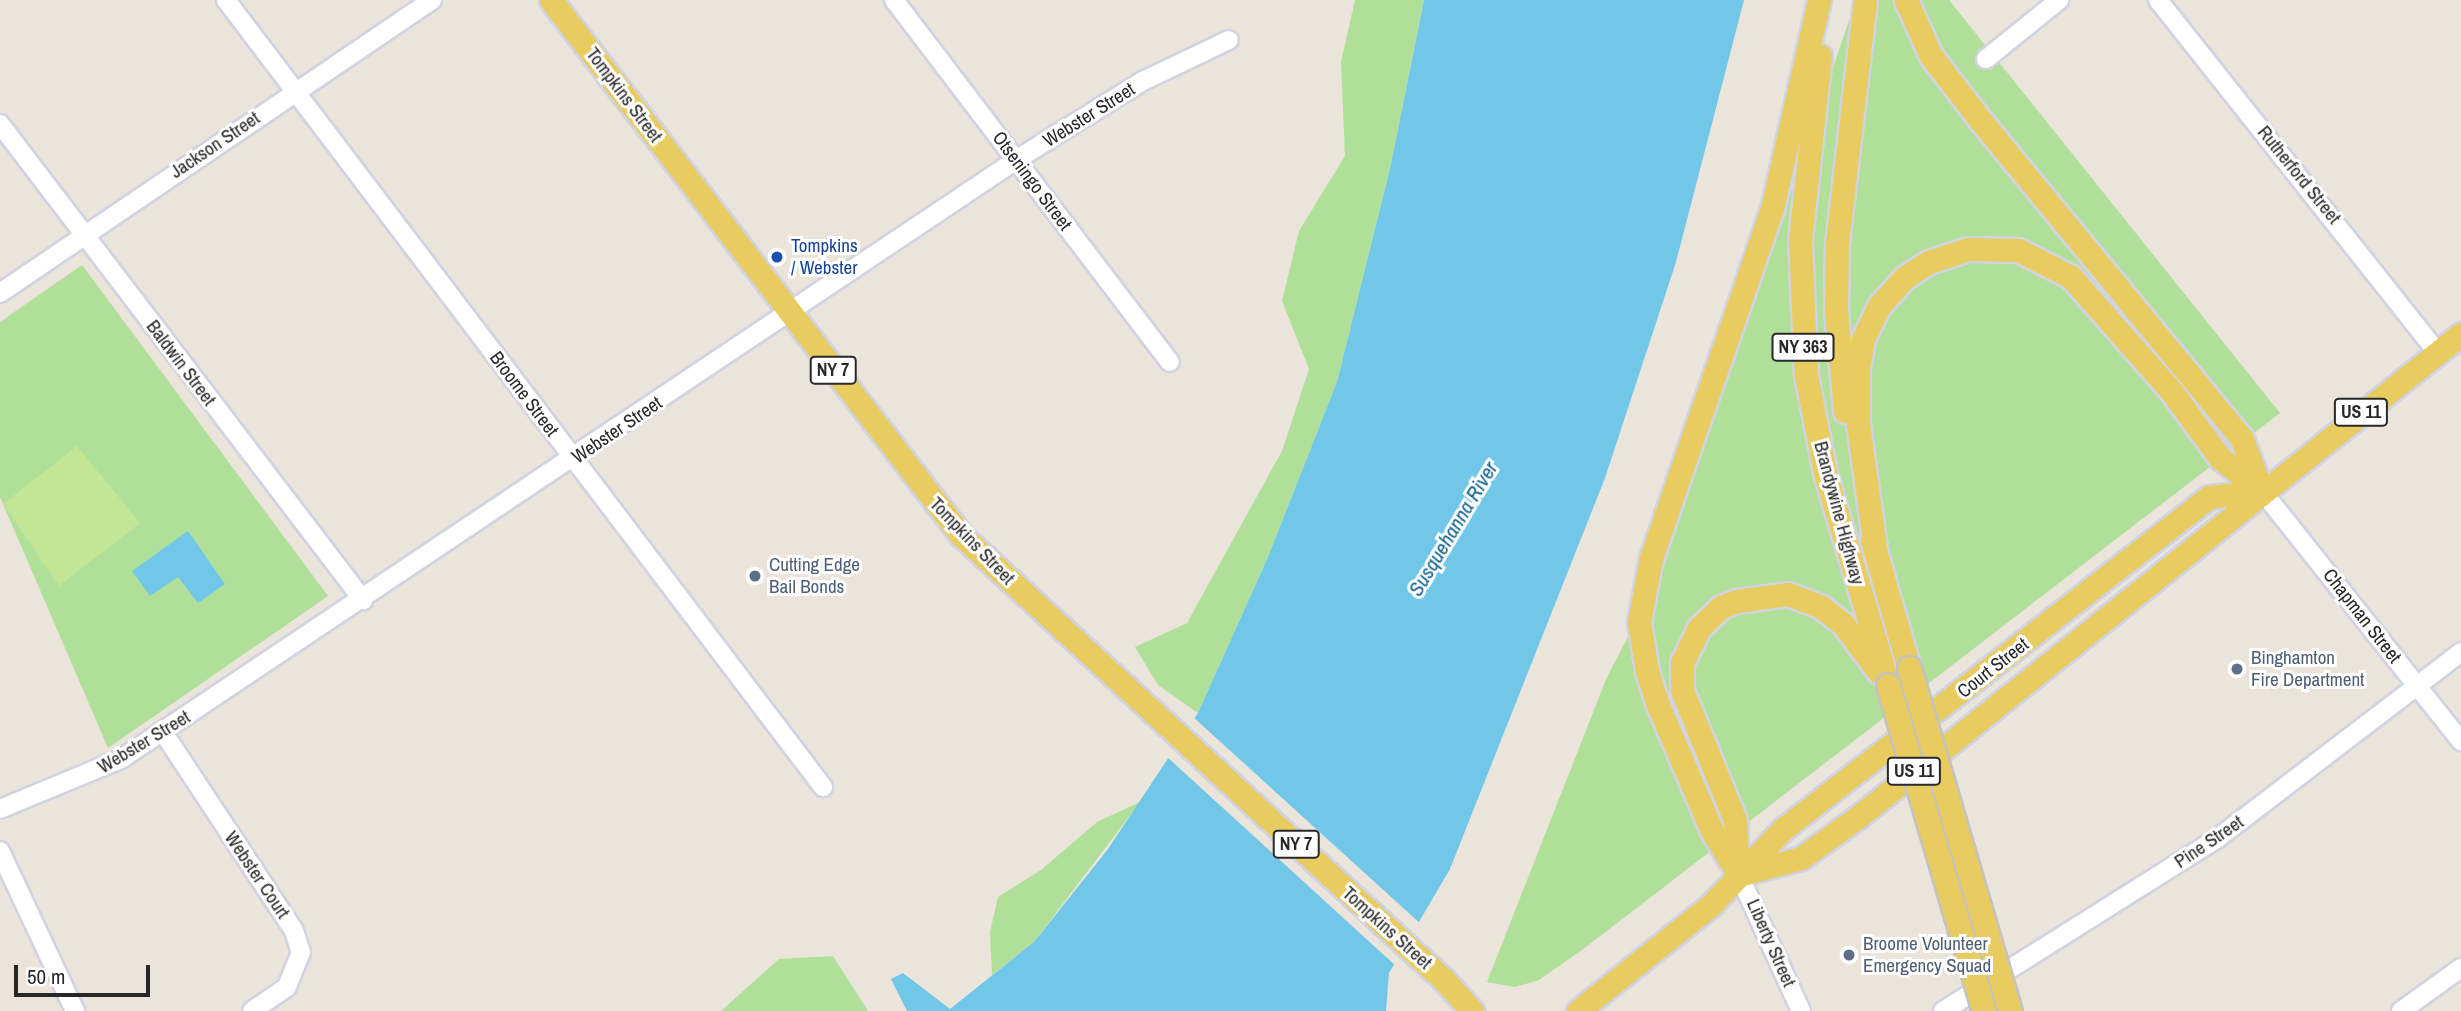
<!DOCTYPE html>
<html>
<head>
<meta charset="utf-8">
<style>
  body { margin:0 }
  #map { position:relative; width:2461px; height:1011px; overflow:hidden; background:#eae4da; font-family:"Archivo Narrow",sans-serif }
  div>[style] { position:absolute }
  .green>* { inset:0; background:#b0df99 }
  .pitch>* { inset:0; background:#c2e695 }
  .water>* { inset:0; background:#71c7e8 }
  .pier>* { inset:0; background:#eae4da }
  .roads { filter:drop-shadow(2px 0 #d0d3e1) drop-shadow(-2px 0 #d0d3e1) drop-shadow(0 2px #d0d3e1) drop-shadow(0 -2px #d0d3e1) }
  .minor>* { height:18px; margin:-9px; padding:0 9px; transform-origin:9px; border-radius:9px; background:#fff }
  .major>* { height:23px; margin:-11.5px; padding:0 11.5px; transform-origin:11.5px; border-radius:11.5px; background:#e9cc60 }
  .bridges { filter:drop-shadow(2px 0 #c3c3c3) drop-shadow(-2px 0 #c3c3c3) drop-shadow(0 2px #c3c3c3) drop-shadow(0 -2px #c3c3c3) }
  .major-bridge>* { height:23px; margin:-11.5px; padding:0 11.5px; transform-origin:11.5px; border-radius:11.5px; background:#e9cc60 }
  .dots>* { width:19px; height:19px; translate:-50% -50%; box-sizing:border-box; border:4px solid #fff; border-radius:50% }
  span { translate:-50% -50%; white-space:nowrap; text-align:center; line-height:1.15; -webkit-text-stroke:6px #fff; paint-order:stroke }
  .shield-label span { padding:2px 5px; background:#fff; border:2px solid; border-radius:5px; -webkit-text-stroke-width:0 }
  .shield-label { font-size:18px; color:#282828; font-weight:700 }
  .street-label { font-size:19px; color:#282828 }
  .transit-label { font-size:19px; color:#164399 }
  .left { translate:0 -50%; text-align:left }
  .service-label { font-size:19px; color:#4e5e75 }
  .water-label { font-size:21px; color:#136491; font-style:italic }
  .scale { position:absolute; left:14px; top:965px; width:136px; height:32px; box-sizing:border-box; border:4px solid #282828; border-top:0; padding-left:9px; font-size:21px; line-height:24px; white-space:nowrap; color:#282828; -webkit-text-stroke:5px #fff; paint-order:stroke }
</style>
</head>
<body>
<div id="map">
  <div class="green">
    <div style="clip-path:polygon(1355px 0,1424px 0,1390px 169px,1337px 382px,1268px 557px,1198px 713px,1158px 685px,1135px 647px,1187px 623px,1282px 451px,1309px 369px,1282px 301px,1299px 231px,1345px 156px,1341px 62px)"></div>
    <div style="clip-path:polygon(1856px 0,1949px 0,2280px 413px,1586px 947px,1539px 980px,1515px 987px,1487px 982px,1607px 677px,1662px 572px)"></div>
    <div style="clip-path:polygon(82px 265px,328px 596px,108px 748px,0 497px,0 322px)"></div>
    <div style="clip-path:polygon(1140px 802px,1034px 942px,992px 975px,990px 932px,998px 897px,1041px 870px,1097px 822px)"></div>
    <div style="clip-path:polygon(833px 956px,868px 1011px,721px 1011px,779px 959px)"></div>
  </div>
  <div class="pitch">
    <div style="clip-path:polygon(77px 446px,140px 523px,59px 586px,3px 504px)"></div>
  </div>
  <div class="water">
    <div style="clip-path:polygon(1424px 0,1744px 0,1676px 262px,1605px 478px,1450px 869px,1389px 973px,1386px 1011px,907px 1011px,891px 979px,903px 973px,950px 1009px,1034px 942px,1108px 849px,1198px 713px,1268px 557px,1337px 382px,1390px 169px)"></div>
    <div style="clip-path:polygon(188px 531px,225px 584px,198px 603px,178px 577px,150px 596px,132px 571px)"></div>
  </div>
  <div class="pier">
    <div style="clip-path:polygon(1192px 716px,1422px 925px,1397px 967px,1166px 756px)"></div>
  </div>
  <div class="roads">
    <div class="minor">
      <div style="left:226px;top:0;width:988px;rotate:52.82deg"></div>
      <div style="left:894px;top:0;width:455px;rotate:52.7deg"></div>
      <div style="left:2158px;top:0;width:449px;rotate:51.6deg"></div>
      <div style="left:1986px;top:59px;width:94px;rotate:-38.9deg"></div>
      <div style="left:0;top:124px;width:599px;rotate:52.67deg"></div>
      <div style="left:0;top:293px;width:522px;rotate:-34.15deg"></div>
      <div style="left:2262px;top:491px;width:320px;rotate:51.5deg"></div>
      <div style="left:163px;top:732px;width:238px;rotate:56.6deg"></div>
      <div style="left:294px;top:931px;width:22px;rotate:72deg"></div>
      <div style="left:301px;top:952px;width:38px;rotate:112deg"></div>
      <div style="left:287px;top:987px;width:42px;rotate:145.6deg"></div>
      <div style="left:0;top:809px;width:131px;rotate:-22.5deg"></div>
      <div style="left:121px;top:759px;width:1077px;rotate:-33.79deg"></div>
      <div style="left:1016px;top:160px;width:150px;rotate:-31.9deg"></div>
      <div style="left:1143px;top:81px;width:95px;rotate:-25.5deg"></div>
      <div style="left:0;top:851px;width:177px;rotate:64.9deg"></div>
      <div style="left:1739px;top:875px;width:149px;rotate:65.5deg"></div>
      <div style="left:1943px;top:1011px;width:325px;rotate:-32.2deg"></div>
      <div style="left:2218px;top:838px;width:306px;rotate:-37.4deg"></div>
      <div style="left:2401px;top:1011px;width:74px;rotate:-35.6deg"></div>
    </div>
    <div class="major">
      <div style="left:551px;top:0;width:674px;rotate:52.54deg"></div>
      <div style="left:961px;top:535px;width:657px;rotate:42.66deg"></div>
      <div style="left:1444px;top:980px;width:42px;rotate:47.9deg"></div>
      <div style="left:1906px;top:0;width:61px;rotate:65.9deg"></div>
      <div style="left:1931px;top:56px;width:82px;rotate:52.4deg"></div>
      <div style="left:1981px;top:121px;width:411px;rotate:50.6deg"></div>
      <div style="left:2242px;top:439px;width:56px;rotate:69deg"></div>
      <div style="left:1820px;top:56px;width:185px;rotate:96.2deg"></div>
      <div style="left:1800px;top:240px;width:135px;rotate:87.5deg"></div>
      <div style="left:1806px;top:375px;width:100px;rotate:79deg"></div>
      <div style="left:1825px;top:473px;width:221px;rotate:73.4deg"></div>
      <div style="left:1845px;top:411px;width:100px;rotate:-95.1deg"></div>
      <div style="left:1836px;top:311px;width:68px;rotate:-89.2deg"></div>
      <div style="left:1837px;top:243px;width:245px;rotate:-83.4deg"></div>
      <div style="left:1872px;top:540px;width:133px;rotate:73.9deg"></div>
      <div style="left:1876px;top:555px;width:132px;rotate:-97.8deg"></div>
      <div style="left:1858px;top:424px;width:56px;rotate:-90deg"></div>
      <div style="left:1858px;top:368px;width:29px;rotate:-80deg"></div>
      <div style="left:1863px;top:339px;width:37px;rotate:-64deg"></div>
      <div style="left:1879px;top:306px;width:38px;rotate:-48deg"></div>
      <div style="left:1904px;top:278px;width:30px;rotate:-33deg"></div>
      <div style="left:1929px;top:262px;width:41px;rotate:-18.4deg"></div>
      <div style="left:1968px;top:249px;width:50px;rotate:1.1deg"></div>
      <div style="left:2018px;top:250px;width:59px;rotate:27deg"></div>
      <div style="left:2071px;top:277px;width:152px;rotate:48.7deg"></div>
      <div style="left:2171px;top:391px;width:84px;rotate:53.7deg"></div>
      <div style="left:2221px;top:459px;width:52px;rotate:38deg"></div>
      <div style="left:1738px;top:872px;width:52px;rotate:-93.3deg"></div>
      <div style="left:1735px;top:820px;width:140px;rotate:-112.2deg"></div>
      <div style="left:1682px;top:690px;width:27px;rotate:-90deg"></div>
      <div style="left:1682px;top:663px;width:39px;rotate:-64deg"></div>
      <div style="left:1699px;top:628px;width:30px;rotate:-44deg"></div>
      <div style="left:1721px;top:607px;width:17px;rotate:-21deg"></div>
      <div style="left:1737px;top:601px;width:51px;rotate:-7.8deg"></div>
      <div style="left:1788px;top:594px;width:34px;rotate:21deg"></div>
      <div style="left:1820px;top:606px;width:29px;rotate:38deg"></div>
      <div style="left:1843px;top:624px;width:59px;rotate:53.3deg"></div>
      <div style="left:1739px;top:875px;width:52px;rotate:-121.5deg"></div>
      <div style="left:1712px;top:831px;width:137px;rotate:-113.2deg"></div>
      <div style="left:1658px;top:705px;width:36px;rotate:-108deg"></div>
      <div style="left:1647px;top:671px;width:50px;rotate:-99.3deg"></div>
      <div style="left:1639px;top:622px;width:65px;rotate:-79.4deg"></div>
      <div style="left:1651px;top:558px;width:369px;rotate:-70.9deg"></div>
      <div style="left:1772px;top:209px;width:214px;rotate:-77.3deg"></div>
      <div style="left:1739px;top:875px;width:64px;rotate:-15.3deg"></div>
      <div style="left:1801px;top:858px;width:70px;rotate:-35.7deg"></div>
      <div style="left:1858px;top:817px;width:773px;rotate:-38.69deg"></div>
      <div style="left:1578px;top:1011px;width:171px;rotate:-38.6deg"></div>
      <div style="left:1712px;top:904px;width:102px;rotate:-46.6deg"></div>
      <div style="left:1782px;top:830px;width:541px;rotate:-37.95deg"></div>
      <div style="left:2209px;top:497px;width:53px;rotate:-6.5deg"></div>
    </div>
  </div>
  <div class="bridges">
    <div class="major-bridge">
      <div style="left:1909px;top:668px;width:358px;rotate:73.6deg"></div>
      <div style="left:1888px;top:685px;width:340px;rotate:73.6deg"></div>
    </div>
  </div>
  <div class="dots">
    <div style="left:777px;top:257px;background:#1a4fb4"></div>
    <div style="left:755px;top:576px;background:#5c6f8a"></div>
    <div style="left:2237px;top:669px;background:#5c6f8a"></div>
    <div style="left:1849px;top:955px;background:#5c6f8a"></div>
  </div>
  <div class="shield-label">
    <span style="left:1803px;top:347px">NY 363</span>
    <span style="left:833px;top:370px">NY 7</span>
    <span style="left:2361px;top:412px">US 11</span>
    <span style="left:1914px;top:771px">US 11</span>
    <span style="left:1296px;top:844px">NY 7</span>
  </div>
  <div class="street-label">
    <span style="left:624px;top:95px;rotate:53deg">Tompkins Street</span>
    <span style="left:1089px;top:115px;rotate:-32deg">Webster Street</span>
    <span style="left:215px;top:145px;rotate:-34deg">Jackson Street</span>
    <span style="left:2299px;top:175px;rotate:51deg">Rutherford Street</span>
    <span style="left:1032px;top:181px;rotate:53deg">Otseningo Street</span>
    <span style="left:181px;top:363px;rotate:53deg">Baldwin Street</span>
    <span style="left:524px;top:394px;rotate:53deg">Broome Street</span>
    <span style="left:617px;top:430px;rotate:-34deg">Webster Street</span>
    <span style="left:1839px;top:513px;rotate:75deg">Brandywine Highway</span>
    <span style="left:972px;top:541px;rotate:46deg">Tompkins Street</span>
    <span style="left:2362px;top:616px;rotate:52deg">Chapman Street</span>
    <span style="left:1993px;top:668px;rotate:-38deg">Court Street</span>
    <span style="left:144px;top:742px;rotate:-31deg">Webster Street</span>
    <span style="left:2209px;top:842px;rotate:-34deg">Pine Street</span>
    <span style="left:257px;top:875px;rotate:56deg">Webster Court</span>
    <span style="left:1387px;top:928px;rotate:42deg">Tompkins Street</span>
    <span style="left:1771px;top:943px;rotate:66deg">Liberty Street</span>
  </div>
  <div class="transit-label">
    <span class="left" style="left:791px;top:257px">Tompkins<br>/ Webster</span>
  </div>
  <div class="service-label">
    <span class="left" style="left:769px;top:576px">Cutting Edge<br>Bail Bonds</span>
    <span class="left" style="left:2251px;top:669px">Binghamton<br>Fire Department</span>
    <span class="left" style="left:1863px;top:955px">Broome Volunteer<br>Emergency Squad</span>
  </div>
  <div class="water-label">
    <span style="left:1453px;top:529px;rotate:-59deg">Susquehanna River</span>
  </div>
  <div class="scale">50 m</div>
</div>
</body>
</html>
